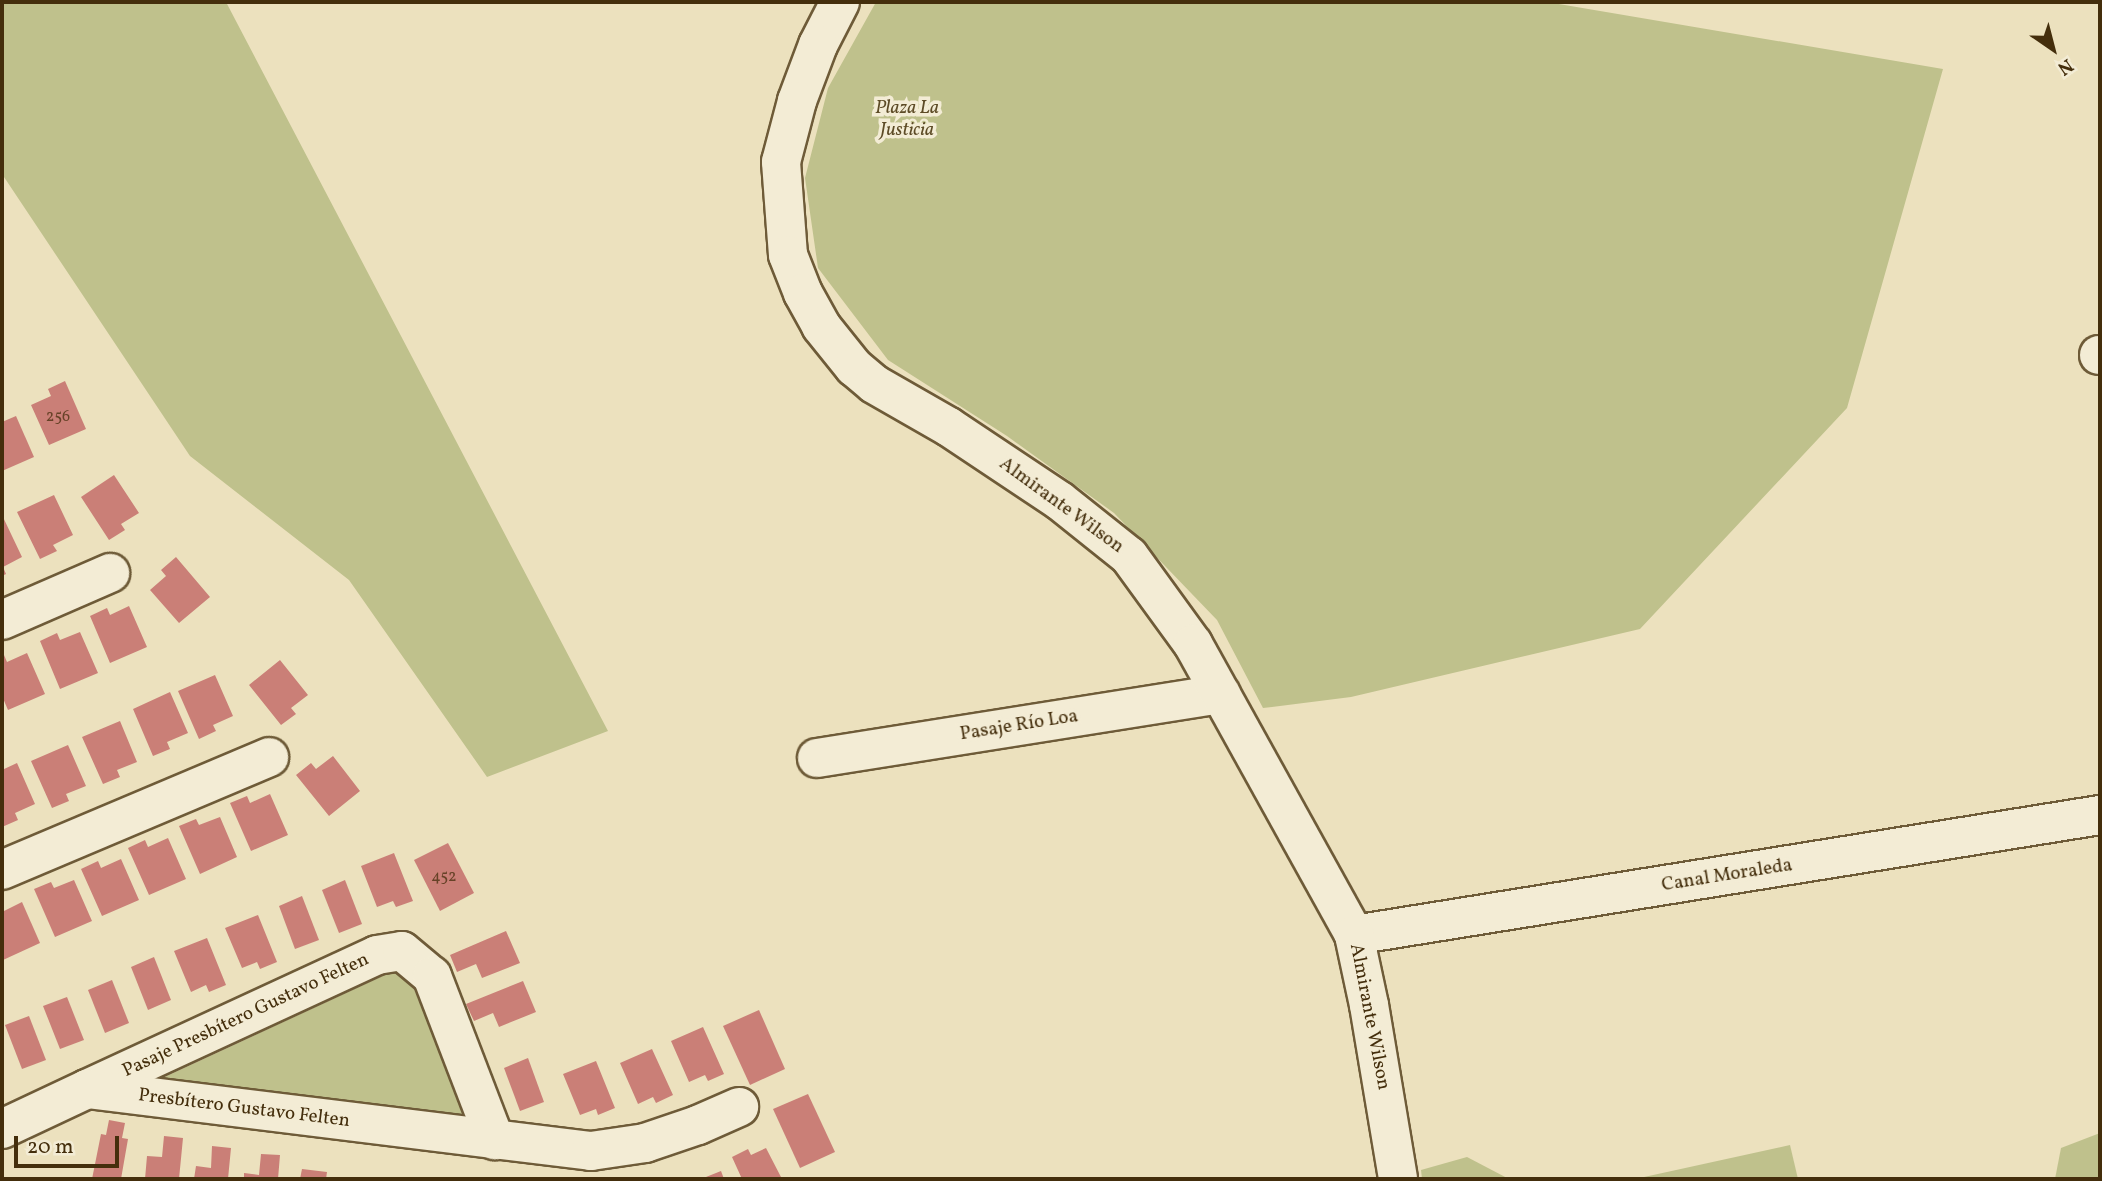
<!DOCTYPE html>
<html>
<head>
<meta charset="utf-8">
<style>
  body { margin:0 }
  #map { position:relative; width:2102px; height:1181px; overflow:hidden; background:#ece1be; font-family:Vollkorn,serif }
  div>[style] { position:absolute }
  .green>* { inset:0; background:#bfc18c }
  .building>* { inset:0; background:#ca7f77 }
  .roads { filter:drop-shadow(2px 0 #6e5b38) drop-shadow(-2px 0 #6e5b38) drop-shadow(0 2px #6e5b38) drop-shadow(0 -2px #6e5b38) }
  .street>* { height:38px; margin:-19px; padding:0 19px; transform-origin:19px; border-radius:19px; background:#f3ecd5 }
  .secondary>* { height:38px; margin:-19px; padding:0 19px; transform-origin:19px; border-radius:19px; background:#f3ecd5 }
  span { translate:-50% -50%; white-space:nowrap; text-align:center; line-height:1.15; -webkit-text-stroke:7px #f3ecd5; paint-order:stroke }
  .number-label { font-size:16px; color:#664227 }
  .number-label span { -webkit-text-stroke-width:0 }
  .park-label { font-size:19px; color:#5d4b26; font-style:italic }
  .street-label { font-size:19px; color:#442e0c }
  .frame { position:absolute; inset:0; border:4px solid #442e0c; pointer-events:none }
  .north { position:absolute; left:2018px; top:14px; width:70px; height:70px; -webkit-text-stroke:5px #f3ecd5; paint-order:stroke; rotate:145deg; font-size:19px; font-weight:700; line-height:28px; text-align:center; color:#442e0c }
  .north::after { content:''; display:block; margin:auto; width:24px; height:32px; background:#442e0c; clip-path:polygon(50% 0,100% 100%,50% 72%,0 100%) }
  .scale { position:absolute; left:14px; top:1136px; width:105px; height:32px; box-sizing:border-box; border:4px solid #442e0c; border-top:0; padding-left:9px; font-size:21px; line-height:24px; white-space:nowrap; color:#442e0c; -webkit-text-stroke:5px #f3ecd5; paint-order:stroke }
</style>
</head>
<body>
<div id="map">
  <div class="green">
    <div style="clip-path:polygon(2px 2px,226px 2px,608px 731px,487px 777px,349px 580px,190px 456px,2px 174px)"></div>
    <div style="clip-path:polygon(876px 2px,1547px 2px,1943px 69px,1847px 408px,1640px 629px,1351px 697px,1263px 708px,1217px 620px,1114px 513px,1007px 436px,888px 360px,818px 268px,805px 178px,828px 88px)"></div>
    <div style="clip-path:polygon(404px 966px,471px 1120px,156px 1081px)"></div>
    <div style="clip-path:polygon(2100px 1133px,2100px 1179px,2055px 1179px,2061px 1148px)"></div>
    <div style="clip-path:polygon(1790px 1145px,1798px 1179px,1635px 1179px)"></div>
    <div style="clip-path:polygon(1467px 1157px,1509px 1179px,1422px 1179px,1421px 1170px)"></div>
  </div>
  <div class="building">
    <div style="clip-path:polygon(65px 381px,86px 429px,49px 445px,31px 405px,51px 396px,48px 389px)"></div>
    <div style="clip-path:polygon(16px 416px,34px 457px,2px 471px,2px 422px)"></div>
    <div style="clip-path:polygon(114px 475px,139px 513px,121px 524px,125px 530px,109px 540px,81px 497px)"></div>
    <div style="clip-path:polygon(54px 495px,73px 535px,53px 545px,57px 551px,40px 559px,17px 512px)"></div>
    <div style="clip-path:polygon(2px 515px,22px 557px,3px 567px,6px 574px,2px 576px)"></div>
    <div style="clip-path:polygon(176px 557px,210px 597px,179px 623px,150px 590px,166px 576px,161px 570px)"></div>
    <div style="clip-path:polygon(129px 606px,147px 647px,110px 663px,90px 616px,107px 608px,110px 615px)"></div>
    <div style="clip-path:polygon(80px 632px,98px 673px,60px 689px,40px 641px,57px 633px,60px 640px)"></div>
    <div style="clip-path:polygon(27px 653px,45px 694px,8px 710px,2px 696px,2px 656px,4px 655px,7px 662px)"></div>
    <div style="clip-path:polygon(280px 660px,308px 695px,291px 708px,296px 714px,281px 725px,249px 685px)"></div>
    <div style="clip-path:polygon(215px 675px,233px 716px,213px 725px,216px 731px,199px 739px,178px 691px)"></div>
    <div style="clip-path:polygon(170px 692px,188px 733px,167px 742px,170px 749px,153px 756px,133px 709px)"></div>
    <div style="clip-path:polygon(120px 721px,137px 762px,117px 770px,120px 777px,103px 784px,82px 737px)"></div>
    <div style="clip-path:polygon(68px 745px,86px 786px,66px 794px,69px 801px,52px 808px,31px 761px)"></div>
    <div style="clip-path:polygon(333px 756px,360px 791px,329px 816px,296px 775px,311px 763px,316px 769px)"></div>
    <div style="clip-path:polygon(17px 763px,35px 804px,15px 813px,18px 820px,2px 827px,2px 770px)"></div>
    <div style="clip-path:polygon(270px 794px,288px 835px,251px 851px,230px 803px,247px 796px,250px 803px)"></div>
    <div style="clip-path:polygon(220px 817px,237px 857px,200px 874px,179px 826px,196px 819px,199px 825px)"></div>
    <div style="clip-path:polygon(168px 838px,186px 879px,149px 895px,128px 848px,145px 840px,148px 847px)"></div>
    <div style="clip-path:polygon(448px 843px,474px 893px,440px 911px,414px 860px)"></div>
    <div style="clip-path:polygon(394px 853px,413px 901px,396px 907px,393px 901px,377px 907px,361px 866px)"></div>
    <div style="clip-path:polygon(121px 859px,139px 900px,102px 916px,81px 869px,98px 861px,101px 868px)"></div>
    <div style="clip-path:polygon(74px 880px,92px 921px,55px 937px,34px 889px,51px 882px,54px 888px)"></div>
    <div style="clip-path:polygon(345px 880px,362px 924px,339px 933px,322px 890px)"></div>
    <div style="clip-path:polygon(302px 896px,319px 940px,295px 949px,279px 906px)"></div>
    <div style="clip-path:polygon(22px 902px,40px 943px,3px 960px,2px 912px)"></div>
    <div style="clip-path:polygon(258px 915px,277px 962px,260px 969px,257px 962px,242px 968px,225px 928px)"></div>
    <div style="clip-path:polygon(506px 931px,520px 963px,482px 978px,476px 964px,457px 972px,450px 955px)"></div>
    <div style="clip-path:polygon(207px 938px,226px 985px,209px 992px,206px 985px,191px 992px,174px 951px)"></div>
    <div style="clip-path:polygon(154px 957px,171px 1000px,148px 1010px,131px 967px)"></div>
    <div style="clip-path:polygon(112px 980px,129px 1023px,105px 1033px,88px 990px)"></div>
    <div style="clip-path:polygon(523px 981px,536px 1012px,499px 1027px,493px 1013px,474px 1021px,466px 1004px)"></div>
    <div style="clip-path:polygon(67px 997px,84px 1040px,60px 1049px,43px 1006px)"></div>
    <div style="clip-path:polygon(759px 1010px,785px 1069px,750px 1085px,723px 1026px)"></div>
    <div style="clip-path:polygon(29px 1016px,46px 1060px,22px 1069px,5px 1025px)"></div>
    <div style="clip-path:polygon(703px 1027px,724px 1074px,708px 1081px,705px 1075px,689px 1082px,671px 1041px)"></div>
    <div style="clip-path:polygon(652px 1049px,673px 1095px,656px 1103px,653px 1097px,638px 1104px,620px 1063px)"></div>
    <div style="clip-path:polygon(528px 1058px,544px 1102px,520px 1111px,504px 1068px)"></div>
    <div style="clip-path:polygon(596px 1061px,615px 1108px,598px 1115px,596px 1109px,580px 1115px,563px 1074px)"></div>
    <div style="clip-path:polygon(808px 1094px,835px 1152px,800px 1168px,773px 1109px)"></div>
    <div style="clip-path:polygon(109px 1120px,125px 1123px,122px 1138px,128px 1139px,121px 1179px,92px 1179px,101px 1134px,106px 1135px)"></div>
    <div style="clip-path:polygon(164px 1136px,183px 1138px,179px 1179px,145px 1179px,147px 1156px,162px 1157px)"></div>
    <div style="clip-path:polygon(212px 1146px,231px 1148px,228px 1179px,194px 1179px,196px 1166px,211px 1168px)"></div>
    <div style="clip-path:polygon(766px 1148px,782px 1179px,742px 1179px,732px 1157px,748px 1149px,751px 1155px)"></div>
    <div style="clip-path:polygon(261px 1154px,280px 1155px,278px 1179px,244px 1179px,244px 1173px,259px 1175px)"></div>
    <div style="clip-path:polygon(302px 1169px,327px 1172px,326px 1179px,300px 1179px)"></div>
    <div style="clip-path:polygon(721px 1171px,724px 1179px,701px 1179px)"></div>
  </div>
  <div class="roads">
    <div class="street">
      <div style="left:2099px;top:355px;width:1px"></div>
      <div style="left:2px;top:620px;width:118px;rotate:-23.5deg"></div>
      <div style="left:817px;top:758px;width:409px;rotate:-9deg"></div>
      <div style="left:2px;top:870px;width:290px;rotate:-22.9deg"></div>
      <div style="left:1354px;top:935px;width:756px;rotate:-9.14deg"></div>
      <div style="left:87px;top:1089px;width:319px;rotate:-24.8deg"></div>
      <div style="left:377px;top:955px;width:25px;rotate:-9deg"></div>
      <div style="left:402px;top:951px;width:39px;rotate:40deg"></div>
      <div style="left:432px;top:976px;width:176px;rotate:69deg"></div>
      <div style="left:2px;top:1129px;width:94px;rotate:-25.2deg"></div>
      <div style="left:87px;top:1089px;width:508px;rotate:7.01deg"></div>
      <div style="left:591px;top:1151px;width:55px;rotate:-8.4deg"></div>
      <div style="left:645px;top:1143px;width:56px;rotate:-18.8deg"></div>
      <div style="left:698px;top:1125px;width:45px;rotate:-23.7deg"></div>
    </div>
    <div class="secondary">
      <div style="left:840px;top:2px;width:48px;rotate:117.1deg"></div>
      <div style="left:818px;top:45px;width:60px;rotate:110.6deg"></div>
      <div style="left:797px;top:101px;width:63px;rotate:104.7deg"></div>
      <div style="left:781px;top:162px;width:93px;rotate:85.7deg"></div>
      <div style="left:788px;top:255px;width:41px;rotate:68.5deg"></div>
      <div style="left:803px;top:293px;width:38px;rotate:61deg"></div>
      <div style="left:821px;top:326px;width:53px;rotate:51.2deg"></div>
      <div style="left:854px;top:367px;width:26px;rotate:40deg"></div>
      <div style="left:874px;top:384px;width:86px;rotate:29.8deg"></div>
      <div style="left:949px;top:427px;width:133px;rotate:33.7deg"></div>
      <div style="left:1060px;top:501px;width:88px;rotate:38.6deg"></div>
      <div style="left:1129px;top:556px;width:109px;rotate:54deg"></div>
      <div style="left:1193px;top:644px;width:333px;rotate:61deg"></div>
      <div style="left:1354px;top:935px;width:72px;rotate:77.9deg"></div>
      <div style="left:1369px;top:1005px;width:176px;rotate:80.5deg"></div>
    </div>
  </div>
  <div class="number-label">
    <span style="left:58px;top:417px">256</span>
    <span style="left:444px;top:877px">452</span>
  </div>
  <div class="park-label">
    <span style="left:907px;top:120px">Plaza La<br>Justicia</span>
  </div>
  <div class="street-label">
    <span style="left:1061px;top:506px;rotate:36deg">Almirante Wilson</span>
    <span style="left:1019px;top:726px;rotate:-9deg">Pasaje Río Loa</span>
    <span style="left:1727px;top:876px;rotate:-9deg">Canal Moraleda</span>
    <span style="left:246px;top:1016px;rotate:-25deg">Pasaje Presbítero Gustavo Felten</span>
    <span style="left:1369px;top:1017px;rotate:79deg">Almirante Wilson</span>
    <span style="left:244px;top:1109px;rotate:7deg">Presbítero Gustavo Felten</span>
  </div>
  <div class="frame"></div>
  <div class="north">N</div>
  <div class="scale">20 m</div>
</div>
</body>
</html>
